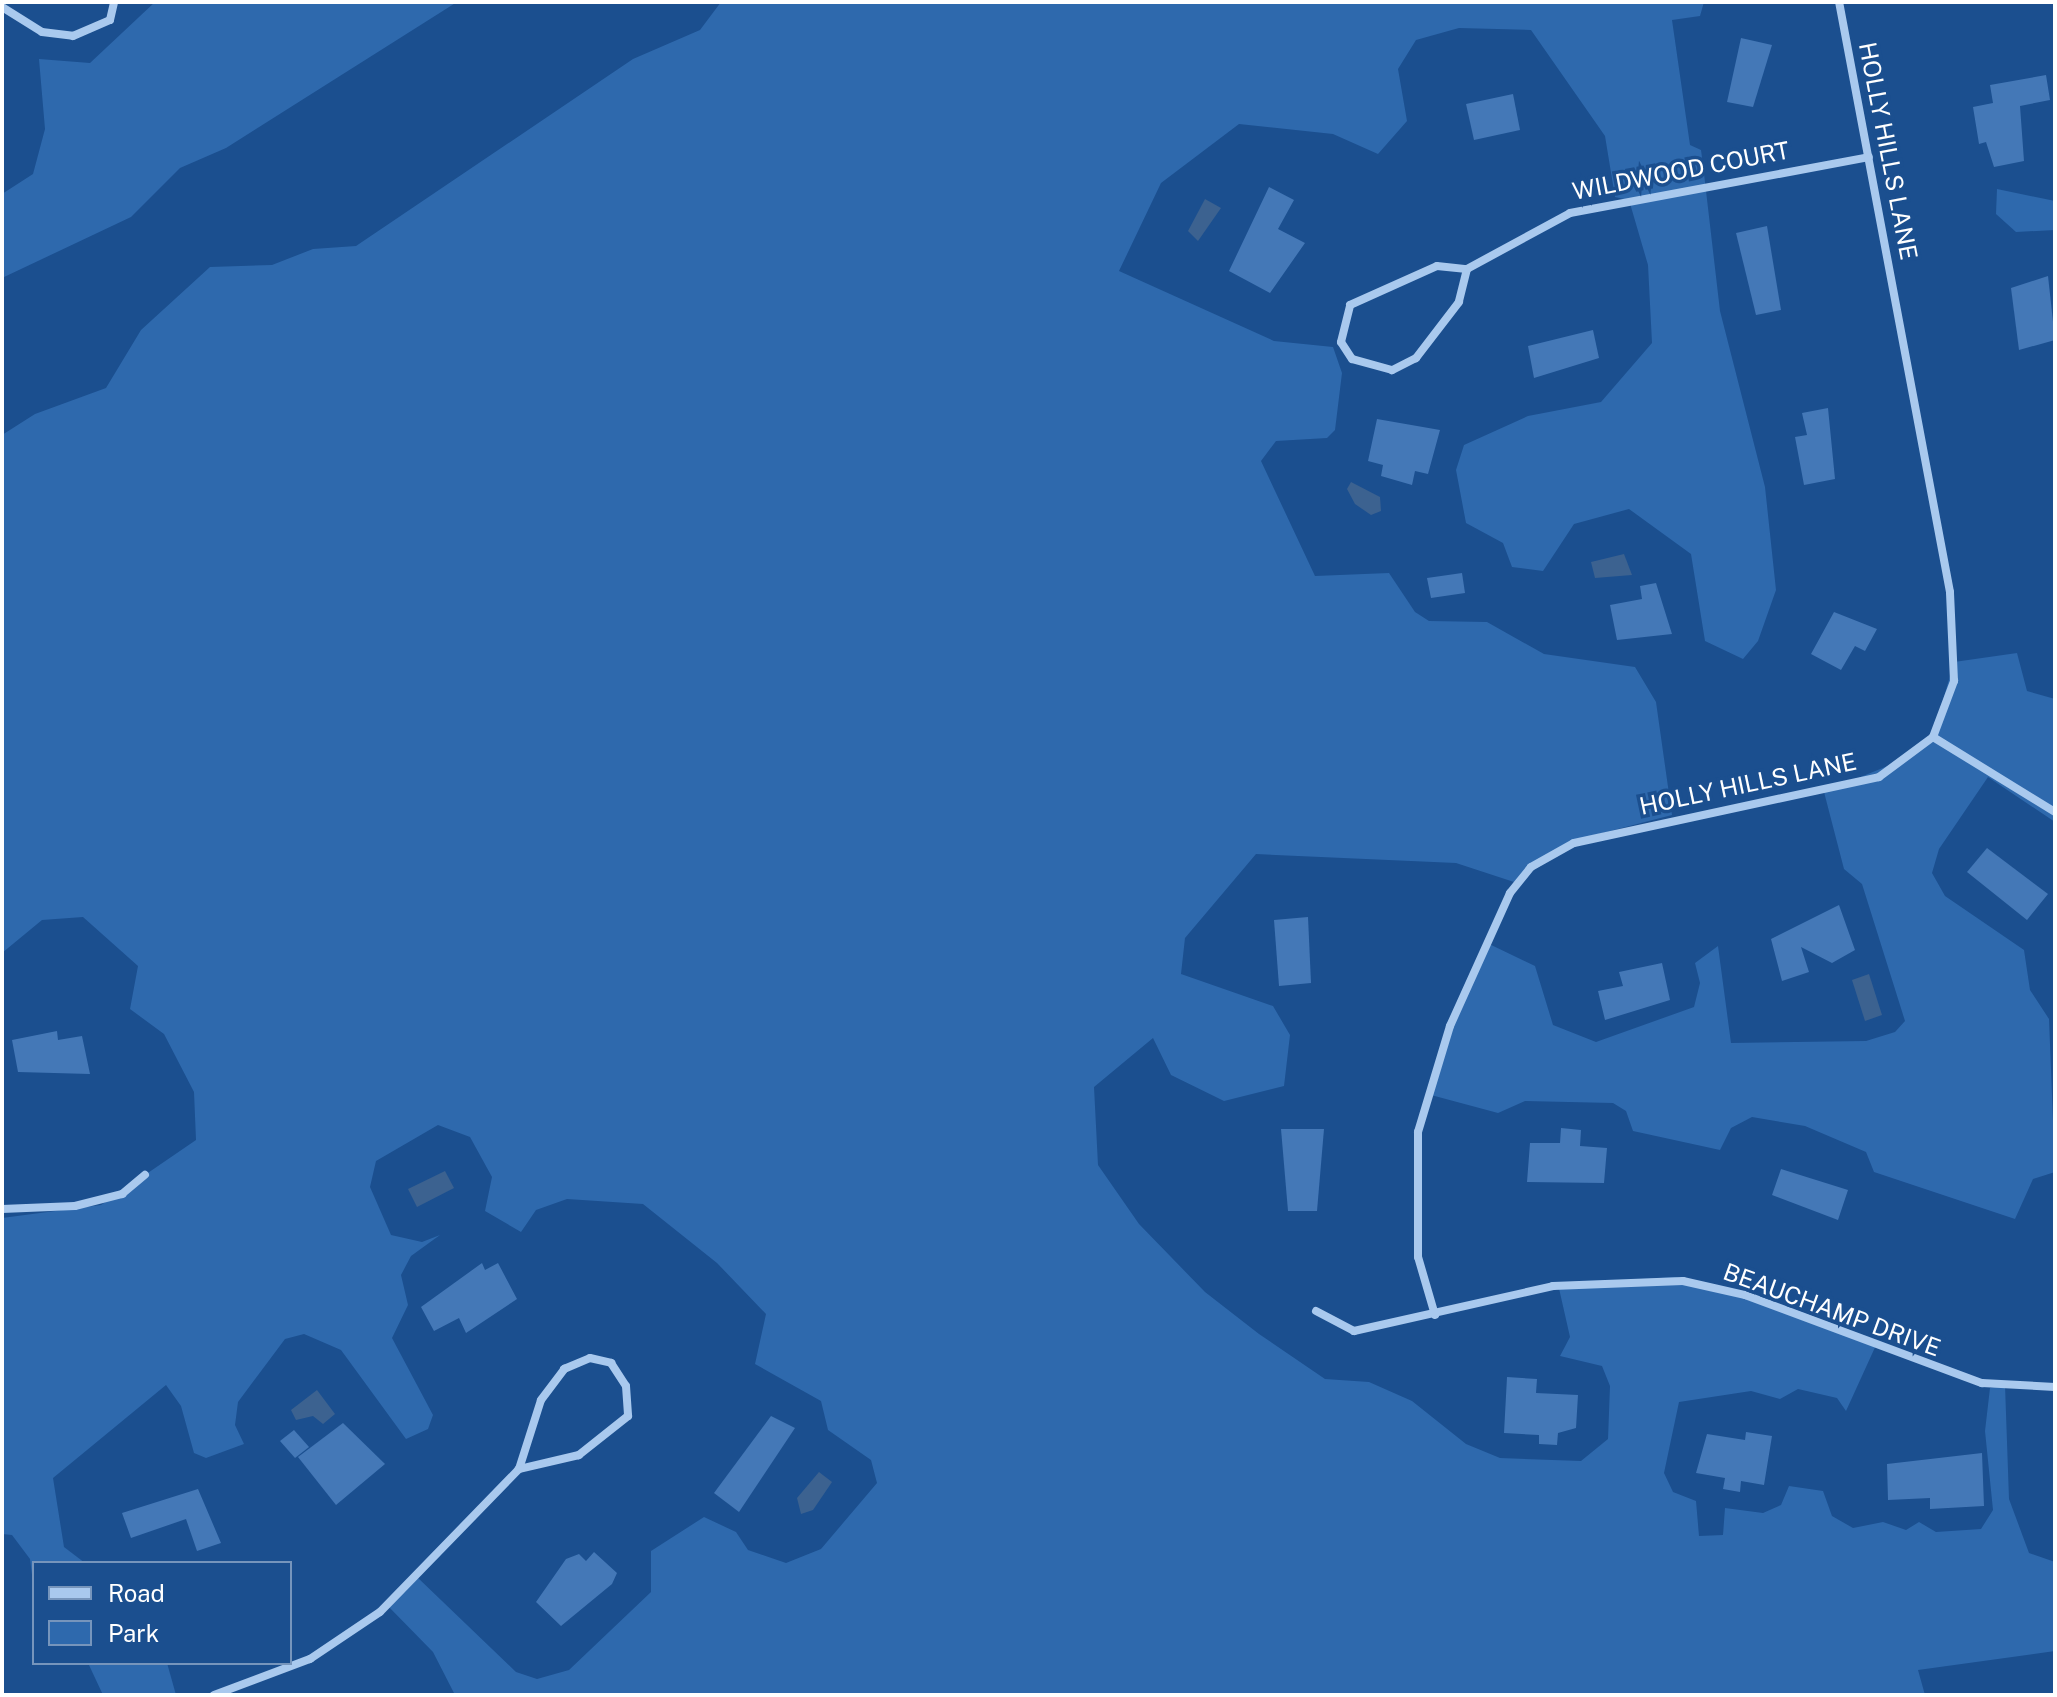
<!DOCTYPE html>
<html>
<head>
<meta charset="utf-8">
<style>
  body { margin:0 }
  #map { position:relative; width:2057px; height:1697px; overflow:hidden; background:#1b4f8f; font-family:"Public Sans",sans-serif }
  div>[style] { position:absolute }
  .green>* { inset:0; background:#2e69ad }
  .water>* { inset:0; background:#3c6290 }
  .building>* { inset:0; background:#4478b7 }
  .street>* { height:8px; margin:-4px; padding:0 4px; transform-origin:4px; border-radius:4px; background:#a9c9ee }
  span { translate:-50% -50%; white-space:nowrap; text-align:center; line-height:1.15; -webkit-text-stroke:7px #1b4f8f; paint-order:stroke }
  .street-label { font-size:24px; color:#fff }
  .frame { position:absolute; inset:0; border:4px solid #fff; pointer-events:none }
  .legend { position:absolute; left:32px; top:1561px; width:260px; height:104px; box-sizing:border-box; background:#1b4f8f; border:2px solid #7695bc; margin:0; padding:10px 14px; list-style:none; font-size:24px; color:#fff }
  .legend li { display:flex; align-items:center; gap:16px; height:40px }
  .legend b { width:40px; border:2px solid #7695bc }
</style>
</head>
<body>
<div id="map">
  <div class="green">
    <div style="clip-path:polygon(155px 2px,457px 2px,226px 148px,180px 168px,131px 217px,2px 278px,2px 194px,33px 174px,45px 129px,39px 59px,90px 63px)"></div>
    <div style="clip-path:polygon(721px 2px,1704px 2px,1700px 16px,1672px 20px,1690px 145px,1701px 150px,1703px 165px,1720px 311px,1765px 487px,1776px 590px,1758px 641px,1743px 659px,1705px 641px,1691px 554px,1629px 509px,1574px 524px,1543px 571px,1512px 567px,1503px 543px,1466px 523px,1456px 470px,1464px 445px,1528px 416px,1601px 402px,1652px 343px,1648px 265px,1629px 200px,1615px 197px,1605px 136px,1531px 30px,1459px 28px,1416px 40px,1398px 69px,1407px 121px,1378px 154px,1333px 134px,1239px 124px,1161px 183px,1119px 271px,1274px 341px,1333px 347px,1342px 373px,1335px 430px,1327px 438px,1276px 441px,1261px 461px,1315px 576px,1389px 573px,1415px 612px,1429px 621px,1487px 622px,1544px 654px,1635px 667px,1656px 702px,1672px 815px,1587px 837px,1514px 882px,1456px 863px,1256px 854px,1185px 938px,1181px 974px,1273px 1006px,1290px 1035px,1284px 1086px,1224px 1101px,1171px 1075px,1153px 1038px,1094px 1087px,1098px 1165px,1139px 1224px,1205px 1292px,1259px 1334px,1325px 1379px,1369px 1382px,1412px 1401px,1466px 1444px,1500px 1458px,1581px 1461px,1608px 1439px,1610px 1386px,1602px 1366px,1560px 1356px,1570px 1337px,1558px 1284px,1675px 1277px,1744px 1292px,1877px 1343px,1846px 1411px,1837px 1398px,1798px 1389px,1780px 1399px,1751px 1391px,1679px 1402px,1664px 1473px,1673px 1492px,1696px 1501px,1699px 1536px,1723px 1535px,1725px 1508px,1763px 1513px,1781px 1505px,1789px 1486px,1823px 1491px,1832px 1516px,1853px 1528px,1883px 1522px,1906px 1530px,1919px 1522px,1936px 1532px,1981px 1529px,1993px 1510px,1985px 1431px,1990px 1388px,2005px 1385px,2009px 1499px,2029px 1553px,2055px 1562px,2055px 1651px,1918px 1670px,1925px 1695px,455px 1695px,433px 1652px,386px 1604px,417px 1577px,516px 1672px,537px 1679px,569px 1670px,651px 1592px,651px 1551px,704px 1517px,736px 1532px,748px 1550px,786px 1563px,821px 1549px,877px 1483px,871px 1460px,828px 1430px,821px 1401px,755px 1364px,766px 1314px,717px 1263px,643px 1204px,567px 1199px,536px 1210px,521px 1232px,485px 1211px,492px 1177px,470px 1137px,438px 1125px,376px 1161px,370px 1187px,391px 1235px,422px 1242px,440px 1235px,411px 1256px,401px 1275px,408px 1305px,392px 1338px,433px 1415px,428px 1429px,406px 1439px,341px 1350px,304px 1334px,285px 1339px,238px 1402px,235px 1425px,244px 1444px,206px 1458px,194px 1453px,181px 1406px,166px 1385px,53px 1478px,64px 1547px,85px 1563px,34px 1563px,33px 1583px,30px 1559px,12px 1535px,2px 1534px,2px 1218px,101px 1205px,196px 1140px,194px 1092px,164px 1034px,130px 1009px,138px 966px,83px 917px,42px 920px,2px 953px,2px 435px,35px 414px,106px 388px,141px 330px,210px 267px,272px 265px,313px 249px,356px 246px,633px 59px,700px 30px)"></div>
    <div style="clip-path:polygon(1997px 189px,2055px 201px,2055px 230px,2016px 232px,1996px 214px)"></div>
    <div style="clip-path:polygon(2017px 653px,2027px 691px,2055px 699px,2055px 822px,1988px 777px,1939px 849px,1932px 873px,1945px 896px,2024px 950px,2030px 990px,2049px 1019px,2055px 1172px,2033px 1179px,2015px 1219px,1874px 1172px,1866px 1152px,1805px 1126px,1752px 1117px,1731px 1128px,1720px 1150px,1633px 1131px,1626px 1111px,1613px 1103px,1525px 1101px,1498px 1113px,1431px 1095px,1446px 1032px,1485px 942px,1535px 966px,1553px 1025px,1596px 1042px,1694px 1007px,1700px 983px,1695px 963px,1718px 946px,1731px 1043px,1866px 1041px,1895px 1032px,1905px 1021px,1862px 884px,1844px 869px,1824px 792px,1907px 758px,1933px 735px,1954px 662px)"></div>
    <div style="clip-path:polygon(88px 1663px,167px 1663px,176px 1695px,103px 1695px)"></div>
  </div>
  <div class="water">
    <div style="clip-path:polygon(1205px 199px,1221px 208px,1198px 241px,1188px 231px)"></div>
    <div style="clip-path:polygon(1351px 482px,1380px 497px,1381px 511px,1371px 515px,1355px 504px,1347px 489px)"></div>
    <div style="clip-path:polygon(1624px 554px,1632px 575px,1595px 578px,1591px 562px)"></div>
    <div style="clip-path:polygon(1869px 974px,1882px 1015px,1865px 1021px,1852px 980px)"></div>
    <div style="clip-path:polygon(445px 1171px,454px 1188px,417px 1207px,408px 1189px)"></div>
    <div style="clip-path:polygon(317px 1390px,335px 1414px,323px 1424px,313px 1416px,296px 1420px,291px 1410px)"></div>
    <div style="clip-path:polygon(819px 1472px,832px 1482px,813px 1510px,801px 1514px,797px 1498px)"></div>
  </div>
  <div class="building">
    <div style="clip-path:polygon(1741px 38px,1772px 45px,1753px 107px,1727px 102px)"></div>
    <div style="clip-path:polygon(2046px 75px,2050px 100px,2020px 106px,2024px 161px,1994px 167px,1986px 142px,1979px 144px,1973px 107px,1993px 103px,1990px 85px)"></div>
    <div style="clip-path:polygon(1513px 94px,1520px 130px,1474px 140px,1466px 104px)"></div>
    <div style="clip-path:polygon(1269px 187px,1294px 200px,1278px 229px,1305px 243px,1270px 293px,1229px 271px)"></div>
    <div style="clip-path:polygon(1767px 226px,1781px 310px,1756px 315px,1736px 233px)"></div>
    <div style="clip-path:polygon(2048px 276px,2055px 340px,2019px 350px,2011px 288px)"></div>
    <div style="clip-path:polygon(1593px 330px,1599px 358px,1534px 378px,1528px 346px)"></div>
    <div style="clip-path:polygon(1828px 408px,1835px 479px,1804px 485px,1795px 437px,1807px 435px,1802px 413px)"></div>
    <div style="clip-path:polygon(1377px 419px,1440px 430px,1428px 474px,1415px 471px,1412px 485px,1381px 476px,1383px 465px,1368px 461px)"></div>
    <div style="clip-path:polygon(1462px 573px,1465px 593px,1431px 598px,1427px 578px)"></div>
    <div style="clip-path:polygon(1656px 583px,1672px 634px,1617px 640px,1610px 605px,1642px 599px,1640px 586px)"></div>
    <div style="clip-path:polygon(1834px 612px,1877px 629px,1865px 651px,1855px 646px,1841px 670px,1811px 654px)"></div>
    <div style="clip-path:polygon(1987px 848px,2048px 894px,2027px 920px,1967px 872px)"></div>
    <div style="clip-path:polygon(1839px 905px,1855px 950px,1832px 963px,1801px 947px,1809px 972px,1782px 981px,1771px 939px)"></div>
    <div style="clip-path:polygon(1308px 917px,1311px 983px,1279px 986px,1274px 920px)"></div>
    <div style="clip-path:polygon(1662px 963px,1670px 1000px,1605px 1020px,1598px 991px,1623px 986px,1619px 972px)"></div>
    <div style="clip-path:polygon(57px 1031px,58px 1040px,82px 1036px,90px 1074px,18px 1072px,12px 1040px)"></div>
    <div style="clip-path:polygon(1561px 1128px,1581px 1130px,1580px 1146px,1607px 1148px,1604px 1183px,1527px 1182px,1530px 1143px,1560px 1143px)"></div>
    <div style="clip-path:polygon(1281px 1129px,1324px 1129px,1317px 1211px,1288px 1211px)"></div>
    <div style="clip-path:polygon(1781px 1169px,1848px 1190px,1838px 1220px,1772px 1195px)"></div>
    <div style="clip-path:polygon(482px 1263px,485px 1270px,498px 1263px,517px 1299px,466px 1333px,459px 1318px,434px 1331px,421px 1307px)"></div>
    <div style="clip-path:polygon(1507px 1377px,1537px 1379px,1536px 1393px,1578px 1395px,1576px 1428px,1558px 1433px,1557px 1445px,1539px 1444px,1539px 1435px,1504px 1433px)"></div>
    <div style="clip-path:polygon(771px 1416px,795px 1428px,739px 1512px,714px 1493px)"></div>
    <div style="clip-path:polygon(343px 1423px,385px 1464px,336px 1505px,298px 1457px)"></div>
    <div style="clip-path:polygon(294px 1430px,309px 1447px,295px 1458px,280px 1441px)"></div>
    <div style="clip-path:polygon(1746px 1432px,1772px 1436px,1764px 1485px,1741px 1481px,1740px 1492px,1723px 1489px,1725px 1478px,1696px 1473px,1707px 1434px,1745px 1440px)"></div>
    <div style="clip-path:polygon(1982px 1453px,1984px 1506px,1930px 1509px,1930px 1498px,1888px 1500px,1887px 1464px)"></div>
    <div style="clip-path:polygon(198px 1489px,221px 1543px,197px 1551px,186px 1519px,131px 1538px,122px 1513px)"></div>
    <div style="clip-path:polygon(594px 1552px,617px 1573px,612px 1584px,561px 1626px,536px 1602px,566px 1559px,579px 1554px,586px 1561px)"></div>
  </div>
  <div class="street">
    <div style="left:2px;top:7px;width:47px;rotate:32deg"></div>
    <div style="left:42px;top:32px;width:31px;rotate:7deg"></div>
    <div style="left:73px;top:36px;width:40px;rotate:-23.4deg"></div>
    <div style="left:110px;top:20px;width:18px;rotate:-77deg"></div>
    <div style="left:1437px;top:266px;width:30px;rotate:6deg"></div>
    <div style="left:1467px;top:269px;width:34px;rotate:104deg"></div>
    <div style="left:1459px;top:302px;width:71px;rotate:127.5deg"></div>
    <div style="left:1416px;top:358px;width:27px;rotate:153deg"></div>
    <div style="left:1392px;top:370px;width:41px;rotate:-164.6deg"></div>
    <div style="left:1352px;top:359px;width:20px;rotate:-123deg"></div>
    <div style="left:1341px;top:342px;width:38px;rotate:-76deg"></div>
    <div style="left:1350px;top:305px;width:95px;rotate:-24.1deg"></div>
    <div style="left:1467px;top:269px;width:117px;rotate:-28.5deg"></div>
    <div style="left:1570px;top:213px;width:304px;rotate:-10.6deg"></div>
    <div style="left:1933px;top:737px;width:143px;rotate:31.6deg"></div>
    <div style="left:2px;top:1209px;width:73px;rotate:-2.4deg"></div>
    <div style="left:75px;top:1206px;width:49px;rotate:-14.3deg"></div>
    <div style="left:122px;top:1194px;width:30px;rotate:-40deg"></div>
    <div style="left:1316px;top:1311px;width:43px;rotate:27.8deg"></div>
    <div style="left:1354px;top:1331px;width:204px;rotate:-12.7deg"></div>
    <div style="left:1553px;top:1286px;width:130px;rotate:-2.2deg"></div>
    <div style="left:1683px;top:1281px;width:64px;rotate:12.7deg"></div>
    <div style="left:1745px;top:1295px;width:253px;rotate:20.4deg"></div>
    <div style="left:1982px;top:1383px;width:73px;rotate:3.1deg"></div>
    <div style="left:1435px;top:1315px;width:60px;rotate:-106.3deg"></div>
    <div style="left:1418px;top:1257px;width:125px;rotate:-90deg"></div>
    <div style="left:1418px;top:1132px;width:111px;rotate:-73.2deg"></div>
    <div style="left:1450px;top:1026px;width:146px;rotate:-65.7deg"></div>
    <div style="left:1510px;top:893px;width:33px;rotate:-51deg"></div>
    <div style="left:1531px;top:867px;width:49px;rotate:-29.2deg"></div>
    <div style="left:1574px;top:843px;width:312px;rotate:-12.2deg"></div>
    <div style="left:1879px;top:777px;width:67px;rotate:-36.5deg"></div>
    <div style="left:1933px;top:737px;width:60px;rotate:-69.4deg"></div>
    <div style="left:1954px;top:681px;width:89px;rotate:-92.6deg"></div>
    <div style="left:1950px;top:592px;width:600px;rotate:-100.65deg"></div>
    <div style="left:590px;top:1358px;width:22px;rotate:13deg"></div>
    <div style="left:611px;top:1363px;width:27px;rotate:57deg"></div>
    <div style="left:626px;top:1386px;width:30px;rotate:86deg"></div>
    <div style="left:628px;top:1416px;width:63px;rotate:141.5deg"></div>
    <div style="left:579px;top:1455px;width:62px;rotate:166.9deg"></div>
    <div style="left:519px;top:1469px;width:72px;rotate:-72.3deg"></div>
    <div style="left:541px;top:1400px;width:39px;rotate:-53deg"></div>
    <div style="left:564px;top:1369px;width:28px;rotate:-23deg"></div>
    <div style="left:214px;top:1695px;width:103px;rotate:-20.6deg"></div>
    <div style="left:310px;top:1659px;width:84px;rotate:-33.9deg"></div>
    <div style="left:380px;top:1612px;width:199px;rotate:-45.8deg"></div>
  </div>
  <div class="street-label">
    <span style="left:1888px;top:151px;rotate:79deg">HOLLY HILLS LANE</span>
    <span style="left:1681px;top:171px;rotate:-11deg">WILDWOOD COURT</span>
    <span style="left:1748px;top:784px;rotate:-12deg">HOLLY HILLS LANE</span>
    <span style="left:1832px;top:1310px;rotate:20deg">BEAUCHAMP DRIVE</span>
  </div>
  <div class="frame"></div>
  <ul class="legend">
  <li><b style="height:10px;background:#a9c9ee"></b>Road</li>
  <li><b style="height:22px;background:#2e69ad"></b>Park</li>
  </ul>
</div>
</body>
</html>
